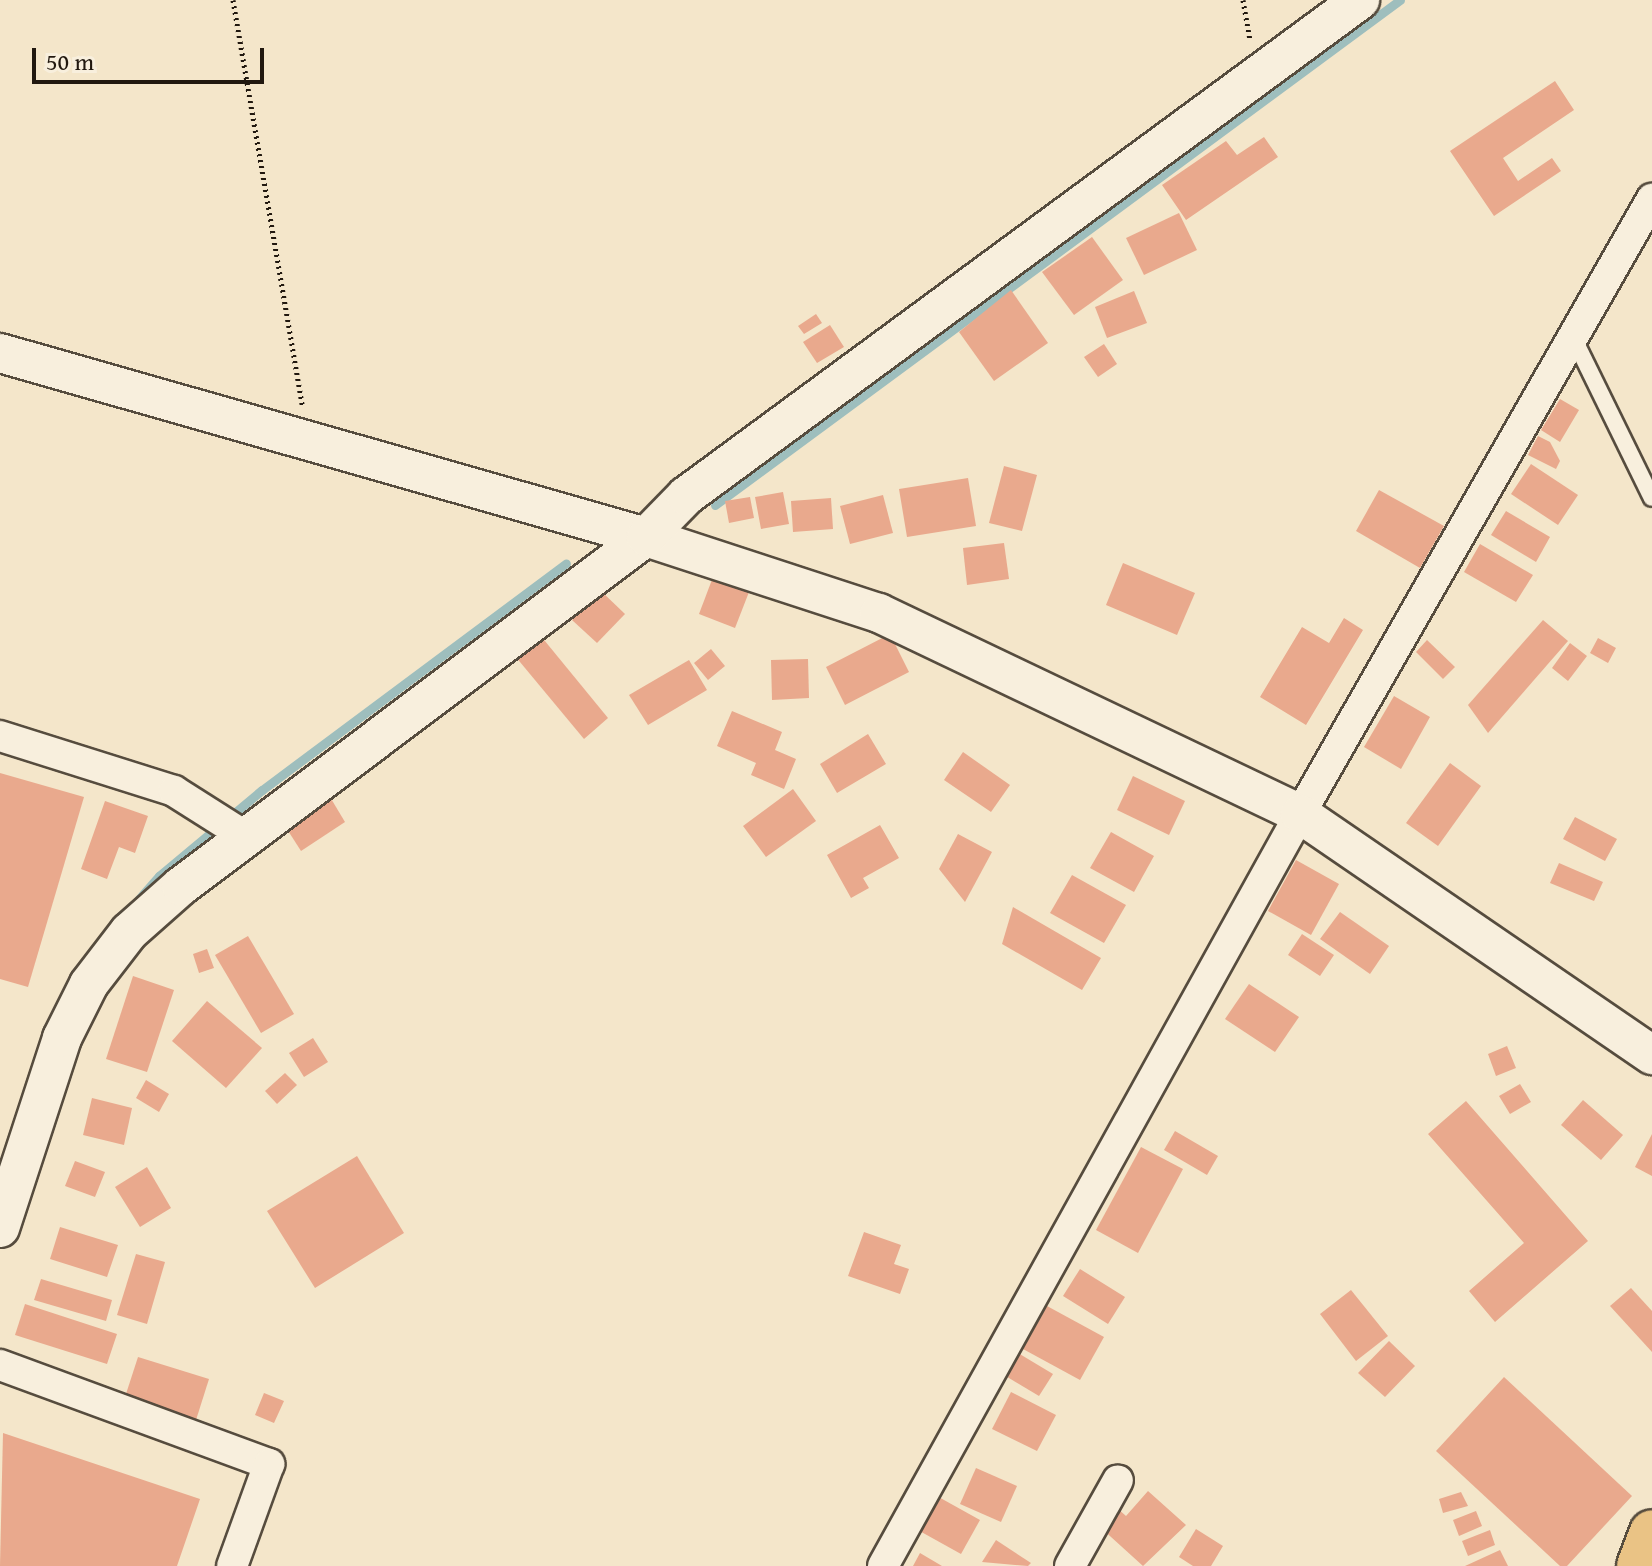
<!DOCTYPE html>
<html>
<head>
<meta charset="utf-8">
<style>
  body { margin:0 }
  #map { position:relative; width:1652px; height:1566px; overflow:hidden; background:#f4e6ca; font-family:"Gentium Book Plus",serif }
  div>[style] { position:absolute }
  .stream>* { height:9px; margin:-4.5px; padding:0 4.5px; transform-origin:4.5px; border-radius:4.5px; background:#9ebebd }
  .building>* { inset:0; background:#e9a98d }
  .path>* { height:5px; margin-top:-2.5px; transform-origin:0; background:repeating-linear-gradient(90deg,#21180f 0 2px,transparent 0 6px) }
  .roads { filter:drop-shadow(2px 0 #564c3e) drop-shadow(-2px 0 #564c3e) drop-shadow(0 2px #564c3e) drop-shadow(0 -2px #564c3e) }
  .service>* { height:16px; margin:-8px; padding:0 8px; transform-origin:8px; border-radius:8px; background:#f8efdd }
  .minor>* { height:30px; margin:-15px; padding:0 15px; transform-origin:15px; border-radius:15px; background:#f8efdd }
  .tertiary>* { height:38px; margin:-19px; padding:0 19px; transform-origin:19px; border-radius:19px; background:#f8efdd }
  .trunk>* { height:44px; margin:-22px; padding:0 22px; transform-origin:22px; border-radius:22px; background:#eac385 }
  span { translate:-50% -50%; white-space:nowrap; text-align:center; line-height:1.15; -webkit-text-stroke:7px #f8efdd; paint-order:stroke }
  .scale { position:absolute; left:32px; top:48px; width:232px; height:36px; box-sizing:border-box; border:4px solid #21180f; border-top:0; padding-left:10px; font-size:24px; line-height:28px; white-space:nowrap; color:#21180f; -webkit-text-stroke:6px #f8efdd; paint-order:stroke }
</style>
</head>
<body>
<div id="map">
  <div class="stream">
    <div style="left:715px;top:505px;width:851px;rotate:-36.4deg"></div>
    <div style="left:138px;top:900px;width:32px;rotate:-49deg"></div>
    <div style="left:159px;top:876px;width:134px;rotate:-39.9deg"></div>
    <div style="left:262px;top:790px;width:379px;rotate:-36.7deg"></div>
  </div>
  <div class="building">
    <div style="clip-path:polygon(1555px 81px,1574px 110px,1503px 158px,1518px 181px,1552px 158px,1561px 171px,1494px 216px,1450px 151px)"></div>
    <div style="clip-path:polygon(1264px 137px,1278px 157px,1186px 220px,1162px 185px,1226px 141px,1237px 155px)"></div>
    <div style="clip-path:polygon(1179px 213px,1197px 250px,1144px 275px,1126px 238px)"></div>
    <div style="clip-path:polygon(1092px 237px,1123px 280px,1074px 315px,1042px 272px)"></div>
    <div style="clip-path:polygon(1011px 290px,1048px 343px,994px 381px,959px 332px)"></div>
    <div style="clip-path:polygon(1134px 291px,1147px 323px,1107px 338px,1095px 307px)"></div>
    <div style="clip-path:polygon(816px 314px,822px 323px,804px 334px,798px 326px)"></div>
    <div style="clip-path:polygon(830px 325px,844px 347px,817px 363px,803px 342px)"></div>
    <div style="clip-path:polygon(1104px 344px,1117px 364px,1098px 377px,1084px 357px)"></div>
    <div style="clip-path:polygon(1560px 399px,1579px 410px,1560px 442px,1541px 430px)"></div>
    <div style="clip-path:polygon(1538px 436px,1550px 442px,1560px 461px,1556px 469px,1528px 455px)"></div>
    <div style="clip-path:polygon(1531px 464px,1578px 495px,1558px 525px,1511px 494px)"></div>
    <div style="clip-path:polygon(1004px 466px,1037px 475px,1022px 531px,989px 523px)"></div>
    <div style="clip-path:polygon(968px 478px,976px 526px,907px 537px,899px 489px)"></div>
    <div style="clip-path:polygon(1379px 490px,1444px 526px,1420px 568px,1356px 531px)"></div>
    <div style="clip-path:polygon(783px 492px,789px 524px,761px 529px,755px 497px)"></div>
    <div style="clip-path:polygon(883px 495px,893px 533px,850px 544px,840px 506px)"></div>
    <div style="clip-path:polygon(750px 497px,754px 518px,729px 523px,725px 501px)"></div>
    <div style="clip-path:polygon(831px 498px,833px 529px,793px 532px,791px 501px)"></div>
    <div style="clip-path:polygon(1506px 511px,1550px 537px,1536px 562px,1491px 535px)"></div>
    <div style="clip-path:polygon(1004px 543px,1009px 579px,967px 585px,963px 548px)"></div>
    <div style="clip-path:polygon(1480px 544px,1533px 575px,1516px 602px,1464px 572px)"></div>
    <div style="clip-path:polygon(1123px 563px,1195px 593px,1177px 635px,1106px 605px)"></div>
    <div style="clip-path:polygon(713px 577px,749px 592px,735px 628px,699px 614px)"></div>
    <div style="clip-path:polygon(600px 590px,625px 614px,597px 643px,572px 620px)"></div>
    <div style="clip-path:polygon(1344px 618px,1363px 630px,1306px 725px,1260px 697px,1302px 627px,1329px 643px)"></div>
    <div style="clip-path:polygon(1543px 620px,1568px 641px,1488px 733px,1468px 705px)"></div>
    <div style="clip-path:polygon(890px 634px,909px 672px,845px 705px,826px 667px)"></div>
    <div style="clip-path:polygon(540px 635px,608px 718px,584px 739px,515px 656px)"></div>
    <div style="clip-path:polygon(1598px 638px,1616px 648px,1608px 663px,1590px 653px)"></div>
    <div style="clip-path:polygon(1427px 640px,1455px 667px,1443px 679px,1416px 652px)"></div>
    <div style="clip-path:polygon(1570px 643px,1587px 656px,1568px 681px,1552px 668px)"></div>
    <div style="clip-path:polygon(711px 649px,725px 666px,708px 680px,694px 663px)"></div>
    <div style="clip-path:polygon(808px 659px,809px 698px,772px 700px,771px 660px)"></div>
    <div style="clip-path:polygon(689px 660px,707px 690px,648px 725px,629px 695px)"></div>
    <div style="clip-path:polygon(1394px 696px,1430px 717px,1401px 769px,1364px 747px)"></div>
    <div style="clip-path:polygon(732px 711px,782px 732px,775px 750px,796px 759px,784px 789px,751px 775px,756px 763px,717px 746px)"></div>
    <div style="clip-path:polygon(868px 734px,886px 764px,837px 793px,820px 764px)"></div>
    <div style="clip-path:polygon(963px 752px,1010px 785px,991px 812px,944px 780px)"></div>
    <div style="clip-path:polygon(1450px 763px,1481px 786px,1438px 846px,1406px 823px)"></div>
    <div style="clip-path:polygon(0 773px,84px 797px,28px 987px,0 979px)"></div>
    <div style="clip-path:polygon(1133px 776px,1185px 801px,1169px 835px,1117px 810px)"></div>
    <div style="clip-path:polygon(793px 789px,816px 821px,766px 857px,743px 826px)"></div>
    <div style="clip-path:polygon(330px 797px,345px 822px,301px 851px,285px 826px)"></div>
    <div style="clip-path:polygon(105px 801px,148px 816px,135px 853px,119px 847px,107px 879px,81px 869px)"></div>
    <div style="clip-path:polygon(1575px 817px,1617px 839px,1605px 861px,1563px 839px)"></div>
    <div style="clip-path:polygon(880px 825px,899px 858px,863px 878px,869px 888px,851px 898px,827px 855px)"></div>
    <div style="clip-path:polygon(1111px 832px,1154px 856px,1134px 892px,1090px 868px)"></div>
    <div style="clip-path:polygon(958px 834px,992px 852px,965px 902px,939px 869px)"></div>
    <div style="clip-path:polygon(1296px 860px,1339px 884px,1311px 935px,1268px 911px)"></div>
    <div style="clip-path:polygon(1559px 863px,1603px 882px,1594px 901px,1550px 883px)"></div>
    <div style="clip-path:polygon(1072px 875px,1126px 905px,1104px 943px,1050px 913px)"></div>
    <div style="clip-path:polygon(1013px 907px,1101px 958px,1082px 990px,1002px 944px)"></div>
    <div style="clip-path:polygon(1340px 912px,1389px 946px,1370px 974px,1320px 939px)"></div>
    <div style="clip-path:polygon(1302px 934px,1334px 955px,1320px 976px,1288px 955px)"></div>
    <div style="clip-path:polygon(248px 936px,294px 1014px,261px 1033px,215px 955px)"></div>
    <div style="clip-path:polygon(207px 949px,214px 968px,199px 973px,193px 954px)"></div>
    <div style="clip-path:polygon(133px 976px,174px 990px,147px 1072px,106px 1059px)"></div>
    <div style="clip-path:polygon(1249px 984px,1299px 1017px,1275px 1052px,1225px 1019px)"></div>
    <div style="clip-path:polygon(207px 1001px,262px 1048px,226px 1088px,172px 1041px)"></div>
    <div style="clip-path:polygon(313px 1038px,328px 1062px,304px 1077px,289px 1053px)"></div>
    <div style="clip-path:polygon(1507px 1046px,1516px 1068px,1496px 1076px,1488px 1054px)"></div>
    <div style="clip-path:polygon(285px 1073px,297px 1085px,277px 1104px,265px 1091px)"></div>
    <div style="clip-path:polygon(146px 1080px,169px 1094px,159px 1112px,136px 1098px)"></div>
    <div style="clip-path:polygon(1520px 1084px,1531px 1102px,1510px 1114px,1499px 1096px)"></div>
    <div style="clip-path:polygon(92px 1098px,132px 1108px,124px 1145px,83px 1135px)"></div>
    <div style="clip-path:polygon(1583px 1100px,1623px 1135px,1601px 1160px,1561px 1125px)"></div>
    <div style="clip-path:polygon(1466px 1101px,1588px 1241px,1495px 1322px,1469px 1291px,1524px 1243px,1428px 1134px)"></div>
    <div style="clip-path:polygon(1175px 1131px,1218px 1156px,1207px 1175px,1164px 1150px)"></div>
    <div style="clip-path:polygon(1652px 1134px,1652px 1176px,1635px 1167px)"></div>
    <div style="clip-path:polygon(1141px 1147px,1183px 1169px,1138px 1253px,1096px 1230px)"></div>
    <div style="clip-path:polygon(357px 1156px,404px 1233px,315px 1288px,267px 1211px)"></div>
    <div style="clip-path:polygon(75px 1161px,105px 1172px,95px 1197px,65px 1186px)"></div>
    <div style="clip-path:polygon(147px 1167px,171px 1208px,140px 1227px,115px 1187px)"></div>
    <div style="clip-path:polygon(60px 1227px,118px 1245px,107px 1277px,50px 1259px)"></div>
    <div style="clip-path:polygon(864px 1232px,901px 1245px,894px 1264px,909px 1269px,900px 1294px,848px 1276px)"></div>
    <div style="clip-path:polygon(136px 1254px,165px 1262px,147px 1324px,117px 1315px)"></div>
    <div style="clip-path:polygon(1080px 1269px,1125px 1297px,1108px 1324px,1063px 1296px)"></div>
    <div style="clip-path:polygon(41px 1279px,112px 1300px,106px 1321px,34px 1300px)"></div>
    <div style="clip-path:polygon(1631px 1288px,1652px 1311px,1652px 1352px,1610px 1306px)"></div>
    <div style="clip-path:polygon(1351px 1290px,1388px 1336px,1356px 1361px,1320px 1314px)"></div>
    <div style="clip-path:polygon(25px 1304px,117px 1334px,107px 1364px,15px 1335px)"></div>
    <div style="clip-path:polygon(1047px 1306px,1104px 1337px,1080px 1380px,1023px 1349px)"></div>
    <div style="clip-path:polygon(1389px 1341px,1415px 1366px,1385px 1397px,1358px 1373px)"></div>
    <div style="clip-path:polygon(1018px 1353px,1053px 1374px,1039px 1396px,1004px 1375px)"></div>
    <div style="clip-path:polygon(138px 1357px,209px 1379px,196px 1420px,125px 1397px)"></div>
    <div style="clip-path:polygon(1504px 1377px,1632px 1496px,1567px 1566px,1560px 1566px,1436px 1451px)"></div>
    <div style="clip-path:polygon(1011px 1392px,1056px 1415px,1037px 1451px,992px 1429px)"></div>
    <div style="clip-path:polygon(264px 1393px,284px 1401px,274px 1423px,255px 1415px)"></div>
    <div style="clip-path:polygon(3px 1433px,200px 1499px,177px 1566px,0 1566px)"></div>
    <div style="clip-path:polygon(976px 1468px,1017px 1486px,1001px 1522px,960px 1504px)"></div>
    <div style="clip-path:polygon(1148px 1491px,1186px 1525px,1143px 1566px,1100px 1527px,1117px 1508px,1126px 1516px)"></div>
    <div style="clip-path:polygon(1461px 1492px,1468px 1506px,1443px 1513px,1439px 1499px)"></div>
    <div style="clip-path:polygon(935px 1495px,980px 1520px,961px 1554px,916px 1529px)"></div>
    <div style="clip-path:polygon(1476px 1511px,1482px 1526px,1459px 1536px,1453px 1520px)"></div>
    <div style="clip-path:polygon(1196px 1529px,1223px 1546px,1211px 1566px,1193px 1566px,1179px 1557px)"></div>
    <div style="clip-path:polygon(1490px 1530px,1495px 1545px,1468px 1556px,1462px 1541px)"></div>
    <div style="clip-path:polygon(996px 1540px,1031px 1563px,1028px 1566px,982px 1562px)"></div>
    <div style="clip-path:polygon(1500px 1550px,1508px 1566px,1465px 1566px)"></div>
    <div style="clip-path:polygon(920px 1553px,942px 1566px,913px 1566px)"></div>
  </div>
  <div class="path">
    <div style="left:233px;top:0;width:411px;rotate:80.3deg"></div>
    <div style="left:1243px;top:0;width:40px;rotate:80deg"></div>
  </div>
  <div class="roads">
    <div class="service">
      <div style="left:1573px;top:337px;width:179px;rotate:63.9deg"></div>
    </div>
    <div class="minor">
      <div style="left:0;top:736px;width:182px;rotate:17.5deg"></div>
      <div style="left:174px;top:791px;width:88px;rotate:32.4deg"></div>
      <div style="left:0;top:1365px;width:287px;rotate:20.2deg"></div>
      <div style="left:269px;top:1464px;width:109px;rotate:109.9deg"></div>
      <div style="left:883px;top:1566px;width:860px;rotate:-60.99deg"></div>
      <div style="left:1300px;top:814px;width:709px;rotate:-60.22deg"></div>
      <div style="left:1070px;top:1566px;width:98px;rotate:-60.8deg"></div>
    </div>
    <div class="tertiary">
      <div style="left:0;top:353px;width:672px;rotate:15.9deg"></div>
      <div style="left:646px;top:537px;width:245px;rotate:18.1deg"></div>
      <div style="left:879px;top:613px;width:467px;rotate:25.5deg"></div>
      <div style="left:1300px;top:814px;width:427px;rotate:34.4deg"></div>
      <div style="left:0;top:1228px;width:200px;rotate:-71.9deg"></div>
      <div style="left:62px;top:1038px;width:60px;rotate:-63.4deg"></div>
      <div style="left:89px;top:984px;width:66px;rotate:-52.4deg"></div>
      <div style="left:129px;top:932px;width:69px;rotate:-41.5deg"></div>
      <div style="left:181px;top:886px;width:581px;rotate:-36.89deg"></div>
      <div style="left:646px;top:537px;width:57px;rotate:-45.7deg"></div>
      <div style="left:686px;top:496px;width:837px;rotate:-36.35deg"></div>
    </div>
    <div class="trunk">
      <div style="left:1639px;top:1566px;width:36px;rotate:-69deg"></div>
    </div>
  </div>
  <div class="scale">50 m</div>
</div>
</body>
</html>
